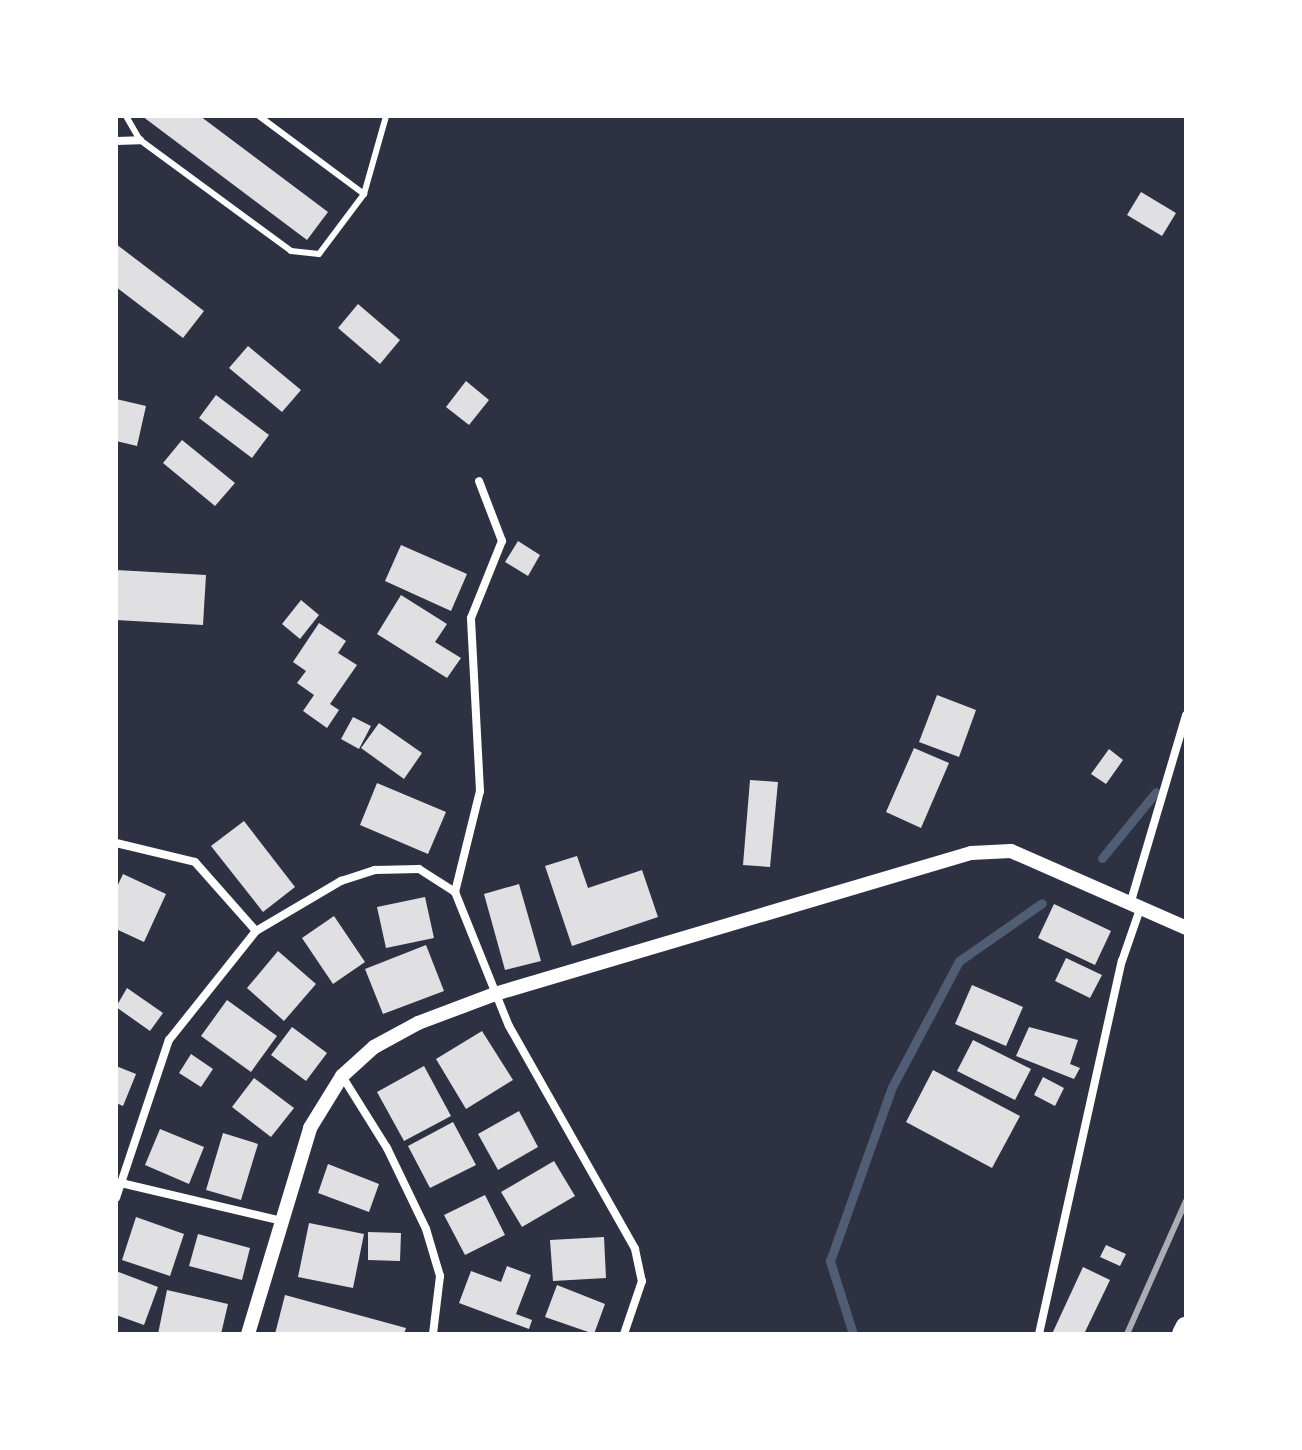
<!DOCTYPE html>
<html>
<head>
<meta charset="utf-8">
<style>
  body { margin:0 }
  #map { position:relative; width:1302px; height:1450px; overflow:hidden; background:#2d3142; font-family:Lora,serif }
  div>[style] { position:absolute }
  .stream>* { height:9px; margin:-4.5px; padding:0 4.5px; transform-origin:4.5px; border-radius:4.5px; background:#4f5d75 }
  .building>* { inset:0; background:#e0e0e3 }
  .service>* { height:6px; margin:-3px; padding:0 3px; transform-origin:3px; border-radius:3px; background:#fff }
  .minor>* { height:8px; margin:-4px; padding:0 4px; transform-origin:4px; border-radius:4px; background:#fff }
  .tertiary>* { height:14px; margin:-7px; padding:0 7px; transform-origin:7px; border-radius:7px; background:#fff }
  .trunk>* { height:22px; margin:-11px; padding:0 11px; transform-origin:11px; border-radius:11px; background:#fff }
  .rail>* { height:6px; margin:-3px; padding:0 3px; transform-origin:3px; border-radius:3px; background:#abadb3 }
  span { translate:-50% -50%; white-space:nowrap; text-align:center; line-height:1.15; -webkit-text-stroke:6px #fff; paint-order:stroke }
  .frame { position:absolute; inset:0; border:118px solid #fff; pointer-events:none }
</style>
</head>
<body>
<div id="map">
  <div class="stream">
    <div style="left:1102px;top:858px;width:85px;rotate:-50.7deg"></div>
    <div style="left:853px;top:1334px;width:77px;rotate:-107.5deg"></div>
    <div style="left:830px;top:1261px;width:185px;rotate:-70.4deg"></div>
    <div style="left:892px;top:1087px;width:143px;rotate:-62deg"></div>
    <div style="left:959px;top:961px;width:101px;rotate:-34.9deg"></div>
  </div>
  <div class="building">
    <div style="clip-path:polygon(142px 116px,200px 116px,328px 212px,307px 240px)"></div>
    <div style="clip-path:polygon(1141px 192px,1176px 213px,1162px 236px,1127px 215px)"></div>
    <div style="clip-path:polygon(116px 244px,204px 311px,183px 338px,116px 287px)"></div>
    <div style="clip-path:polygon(358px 304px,400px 340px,380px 364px,338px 328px)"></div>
    <div style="clip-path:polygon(248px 346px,301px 390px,282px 412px,229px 368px)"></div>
    <div style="clip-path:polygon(466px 381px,489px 400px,469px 425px,446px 407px)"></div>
    <div style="clip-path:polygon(216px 395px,269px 435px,252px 458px,199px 418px)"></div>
    <div style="clip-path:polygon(116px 399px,146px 406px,137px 446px,116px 441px)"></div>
    <div style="clip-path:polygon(182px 440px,235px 483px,215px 506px,163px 463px)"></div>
    <div style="clip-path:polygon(518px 541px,540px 555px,528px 576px,505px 562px)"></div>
    <div style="clip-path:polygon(401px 545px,467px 574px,451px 611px,385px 581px)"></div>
    <div style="clip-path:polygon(116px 570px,206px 575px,203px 625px,116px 620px)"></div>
    <div style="clip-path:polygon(401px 595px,447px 624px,435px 642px,461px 658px,447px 678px,377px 634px)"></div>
    <div style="clip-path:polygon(301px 600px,319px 615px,300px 639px,282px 624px)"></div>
    <div style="clip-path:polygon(319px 623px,346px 641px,338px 653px,357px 665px,330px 704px,339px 710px,327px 728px,303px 711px,314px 695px,297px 683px,306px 671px,293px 662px)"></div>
    <div style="clip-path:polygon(937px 695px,976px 710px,959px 757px,919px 742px)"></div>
    <div style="clip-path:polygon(353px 717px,371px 726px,359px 749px,341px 739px)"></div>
    <div style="clip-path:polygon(379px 723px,422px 753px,404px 779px,361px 748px)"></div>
    <div style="clip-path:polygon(914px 748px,949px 763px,921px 828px,886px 812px)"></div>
    <div style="clip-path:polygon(1109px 749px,1123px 760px,1106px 784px,1091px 774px)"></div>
    <div style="clip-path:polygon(750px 780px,778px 782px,770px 867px,743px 865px)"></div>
    <div style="clip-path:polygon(377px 783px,446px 812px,428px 854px,360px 825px)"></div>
    <div style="clip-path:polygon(244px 821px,295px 887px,263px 912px,211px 846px)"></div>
    <div style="clip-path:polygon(577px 856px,588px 888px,642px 870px,658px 917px,572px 946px,545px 866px)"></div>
    <div style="clip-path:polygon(123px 874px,166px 894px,144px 942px,116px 929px,116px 889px)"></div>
    <div style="clip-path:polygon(519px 884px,541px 961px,505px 970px,484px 894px)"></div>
    <div style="clip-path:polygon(425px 897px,434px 938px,386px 948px,377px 907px)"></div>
    <div style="clip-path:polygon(1054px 904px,1111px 931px,1095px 965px,1038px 938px)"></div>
    <div style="clip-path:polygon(334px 916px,365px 962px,333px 984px,302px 938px)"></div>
    <div style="clip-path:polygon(426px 945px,444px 991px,383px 1014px,365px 969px)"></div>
    <div style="clip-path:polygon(278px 951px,316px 984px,284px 1021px,247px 988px)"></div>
    <div style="clip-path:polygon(1066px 958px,1102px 975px,1090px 998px,1055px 981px)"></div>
    <div style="clip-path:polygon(972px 985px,1023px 1007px,1006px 1046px,955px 1024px)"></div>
    <div style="clip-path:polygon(127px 988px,163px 1013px,150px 1031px,116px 1007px)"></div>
    <div style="clip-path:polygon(227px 1000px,277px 1036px,251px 1072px,201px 1036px)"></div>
    <div style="clip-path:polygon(292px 1027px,327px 1053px,306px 1081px,271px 1055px)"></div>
    <div style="clip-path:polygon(1029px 1027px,1078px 1040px,1070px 1064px,1080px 1068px,1074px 1079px,1016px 1056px)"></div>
    <div style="clip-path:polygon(482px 1031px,513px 1080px,466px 1109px,436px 1059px)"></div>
    <div style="clip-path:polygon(973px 1040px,1031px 1069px,1015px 1100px,957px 1071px)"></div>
    <div style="clip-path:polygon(191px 1054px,213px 1069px,201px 1087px,179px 1073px)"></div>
    <div style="clip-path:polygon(116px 1066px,136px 1074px,123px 1106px,116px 1103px)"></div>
    <div style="clip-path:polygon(424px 1066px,451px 1116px,404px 1141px,377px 1092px)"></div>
    <div style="clip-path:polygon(933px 1070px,1020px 1116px,992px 1168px,906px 1122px)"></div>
    <div style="clip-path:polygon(1043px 1077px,1064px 1088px,1055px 1106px,1034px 1095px)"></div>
    <div style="clip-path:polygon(254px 1078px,294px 1108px,271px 1137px,232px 1107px)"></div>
    <div style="clip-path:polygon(519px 1111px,538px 1147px,498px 1170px,478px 1134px)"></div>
    <div style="clip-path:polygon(453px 1122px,476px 1165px,430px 1188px,408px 1146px)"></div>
    <div style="clip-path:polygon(160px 1129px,204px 1147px,189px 1184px,145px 1165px)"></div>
    <div style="clip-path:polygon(223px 1133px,258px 1144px,241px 1200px,206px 1190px)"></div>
    <div style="clip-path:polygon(554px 1161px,575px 1196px,522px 1227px,501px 1192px)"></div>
    <div style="clip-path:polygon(328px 1164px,379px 1184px,369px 1212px,318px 1193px)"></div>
    <div style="clip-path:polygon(485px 1195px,505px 1235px,465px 1255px,444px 1215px)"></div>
    <div style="clip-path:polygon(136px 1217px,184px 1234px,170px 1276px,122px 1260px)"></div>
    <div style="clip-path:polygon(309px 1223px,364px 1234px,353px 1288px,298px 1277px)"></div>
    <div style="clip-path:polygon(368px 1232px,401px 1233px,400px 1261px,368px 1260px)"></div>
    <div style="clip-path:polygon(198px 1234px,250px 1248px,242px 1280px,189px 1266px)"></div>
    <div style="clip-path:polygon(604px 1237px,606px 1278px,553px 1281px,550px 1240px)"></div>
    <div style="clip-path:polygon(1106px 1245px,1126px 1254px,1120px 1266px,1100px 1257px)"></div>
    <div style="clip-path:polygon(507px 1266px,531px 1275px,516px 1314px,532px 1320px,529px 1329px,459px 1303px,471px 1271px,501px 1282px)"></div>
    <div style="clip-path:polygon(1083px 1267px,1110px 1280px,1084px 1334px,1052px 1334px)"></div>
    <div style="clip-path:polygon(116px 1271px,158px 1287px,144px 1325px,116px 1315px)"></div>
    <div style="clip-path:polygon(557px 1285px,605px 1304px,594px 1334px,545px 1317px)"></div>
    <div style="clip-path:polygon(167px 1290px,228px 1304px,221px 1334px,158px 1334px)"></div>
    <div style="clip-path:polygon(285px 1295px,406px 1328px,404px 1334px,275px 1334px)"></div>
  </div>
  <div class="service">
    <div style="left:126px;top:116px;width:28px;rotate:60deg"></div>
    <div style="left:140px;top:140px;width:187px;rotate:36.3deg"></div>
    <div style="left:291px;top:251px;width:28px;rotate:6deg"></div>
    <div style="left:319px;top:254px;width:75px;rotate:-53.1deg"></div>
    <div style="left:364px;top:194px;width:81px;rotate:-74.2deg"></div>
    <div style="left:259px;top:116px;width:131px;rotate:36.6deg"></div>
  </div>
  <div class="minor">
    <div style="left:116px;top:141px;width:24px;rotate:-2deg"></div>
    <div style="left:116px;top:843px;width:81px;rotate:13.5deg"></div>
    <div style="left:195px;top:862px;width:92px;rotate:48.5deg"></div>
    <div style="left:455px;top:892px;width:104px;rotate:-76.1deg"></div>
    <div style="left:480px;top:791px;width:173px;rotate:-93deg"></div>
    <div style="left:471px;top:618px;width:83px;rotate:-68.1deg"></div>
    <div style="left:502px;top:541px;width:64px;rotate:-111deg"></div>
    <div style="left:1131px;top:901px;width:194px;rotate:-73.5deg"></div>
    <div style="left:342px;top:1076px;width:85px;rotate:58deg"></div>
    <div style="left:387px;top:1148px;width:90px;rotate:64.3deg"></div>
    <div style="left:426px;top:1229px;width:49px;rotate:73.4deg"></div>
    <div style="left:440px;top:1276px;width:58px;rotate:96.9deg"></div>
    <div style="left:121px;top:1183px;width:165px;rotate:13.3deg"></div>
    <div style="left:116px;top:1198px;width:167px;rotate:-71.5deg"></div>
    <div style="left:169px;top:1040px;width:139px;rotate:-51.4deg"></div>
    <div style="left:256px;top:931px;width:99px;rotate:-30.5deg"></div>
    <div style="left:341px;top:881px;width:36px;rotate:-18deg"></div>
    <div style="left:375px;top:870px;width:44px;rotate:-1.3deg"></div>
    <div style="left:419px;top:869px;width:43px;rotate:32.6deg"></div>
    <div style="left:455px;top:892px;width:144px;rotate:68.1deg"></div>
    <div style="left:509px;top:1026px;width:256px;rotate:60.5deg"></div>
    <div style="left:635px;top:1249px;width:33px;rotate:78deg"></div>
    <div style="left:642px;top:1281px;width:56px;rotate:108.8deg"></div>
    <div style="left:1039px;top:1334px;width:382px;rotate:-77.5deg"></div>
    <div style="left:1122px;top:961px;width:58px;rotate:-70.9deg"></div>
  </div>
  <div class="tertiary">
    <div style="left:248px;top:1334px;width:215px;rotate:-73.2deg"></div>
    <div style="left:310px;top:1128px;width:61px;rotate:-58.4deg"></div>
    <div style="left:342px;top:1076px;width:43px;rotate:-42.2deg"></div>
    <div style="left:374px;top:1047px;width:50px;rotate:-28.6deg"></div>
    <div style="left:418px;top:1023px;width:82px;rotate:-20.6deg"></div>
    <div style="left:495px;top:994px;width:496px;rotate:-16.5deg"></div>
    <div style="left:971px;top:853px;width:40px;rotate:-2.9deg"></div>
    <div style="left:1011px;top:851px;width:191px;rotate:23.7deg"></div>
  </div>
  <div class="trunk">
    <div style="left:1183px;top:1334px;width:7px;rotate:-63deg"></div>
  </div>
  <div class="rail">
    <div style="left:1127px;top:1334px;width:145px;rotate:-66.1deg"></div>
  </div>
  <div class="frame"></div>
</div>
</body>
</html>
